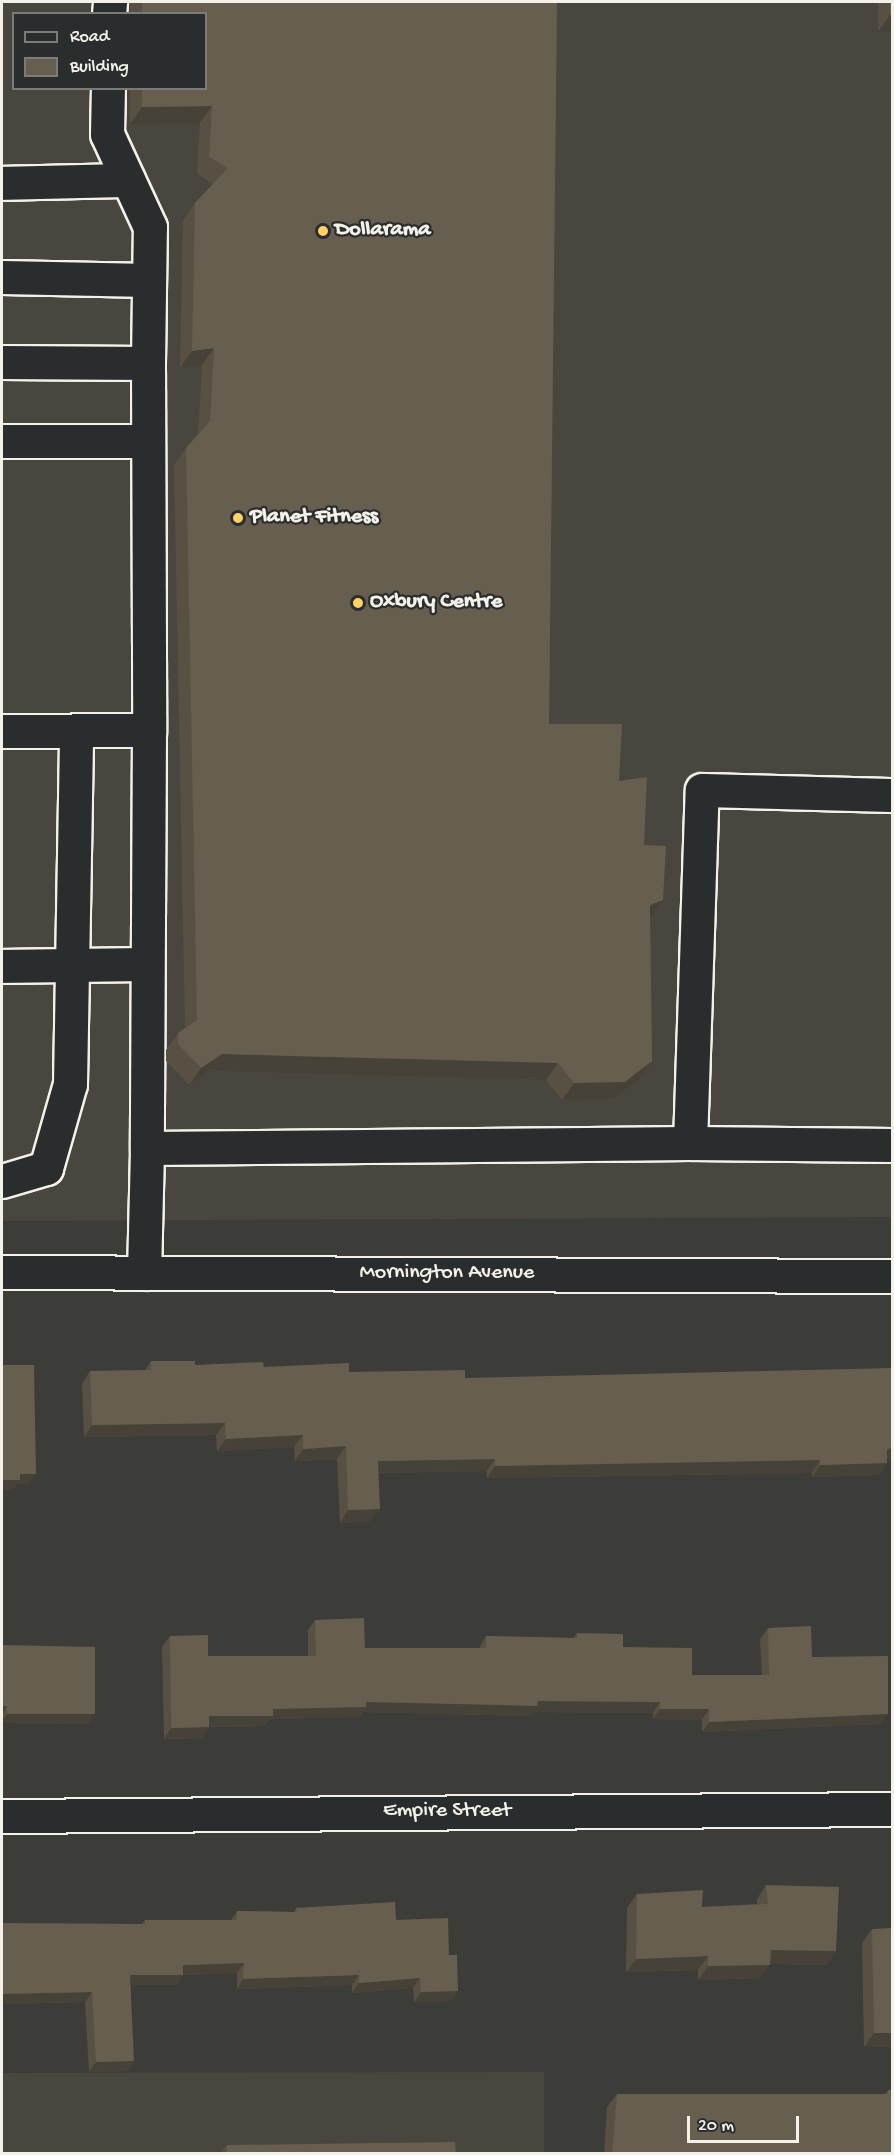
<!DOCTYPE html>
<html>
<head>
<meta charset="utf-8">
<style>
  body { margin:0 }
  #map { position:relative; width:894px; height:2155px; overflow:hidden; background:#3c3c38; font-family:"Gochi Hand",sans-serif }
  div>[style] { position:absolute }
  .built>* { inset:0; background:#49463f }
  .roads { filter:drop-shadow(2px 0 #f4f1e8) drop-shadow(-2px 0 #f4f1e8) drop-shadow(0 2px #f4f1e8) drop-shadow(0 -2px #f4f1e8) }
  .minor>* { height:33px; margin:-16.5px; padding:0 16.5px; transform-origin:16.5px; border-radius:16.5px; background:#2a2d2e }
  .wall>* { inset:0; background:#585143 }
  .shaded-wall>* { inset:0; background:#474237 }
  .building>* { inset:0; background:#665e4e }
  .dots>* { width:16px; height:16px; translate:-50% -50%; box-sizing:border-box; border:3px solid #2a2d2e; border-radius:50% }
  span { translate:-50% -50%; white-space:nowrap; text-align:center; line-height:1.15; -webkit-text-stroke:4.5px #2a2d2e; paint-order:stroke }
  .poi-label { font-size:22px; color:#f4f1e8; font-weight:700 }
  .left { translate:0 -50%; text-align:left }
  .street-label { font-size:22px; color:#f4f1e8 }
  .frame { position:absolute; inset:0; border:3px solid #f4f1e8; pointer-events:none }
  .legend { position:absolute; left:12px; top:12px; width:195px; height:78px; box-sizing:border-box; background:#2a2d2e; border:2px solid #7b7b78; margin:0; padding:8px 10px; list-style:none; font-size:18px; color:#f4f1e8 }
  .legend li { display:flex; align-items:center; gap:12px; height:30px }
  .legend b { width:30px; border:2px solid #7b7b78 }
  .scale { position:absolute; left:687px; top:2116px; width:112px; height:27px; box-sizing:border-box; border:3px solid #f4f1e8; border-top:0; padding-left:8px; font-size:18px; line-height:21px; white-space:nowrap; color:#f4f1e8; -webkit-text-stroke:4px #2a2d2e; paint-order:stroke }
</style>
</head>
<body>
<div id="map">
  <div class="built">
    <div style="clip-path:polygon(evenodd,2px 2px,892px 2px,892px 1217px,2px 1221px,2px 2px,14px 14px,206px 14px,206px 88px,14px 88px,14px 14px)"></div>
    <div style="clip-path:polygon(544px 2072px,544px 2153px,2px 2153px,2px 2073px)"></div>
  </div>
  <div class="roads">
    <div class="minor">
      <div style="left:109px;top:14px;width:12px;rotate:-85deg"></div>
      <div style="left:2px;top:183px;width:126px;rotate:-1.4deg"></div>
      <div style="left:2px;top:277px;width:147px;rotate:1.2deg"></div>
      <div style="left:2px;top:362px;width:146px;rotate:0.4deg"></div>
      <div style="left:148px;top:363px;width:136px;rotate:-89.2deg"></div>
      <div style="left:150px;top:227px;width:102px;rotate:-114.8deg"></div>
      <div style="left:107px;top:134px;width:46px;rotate:-88.8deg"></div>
      <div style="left:148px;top:363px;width:367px;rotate:89.8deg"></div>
      <div style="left:2px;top:441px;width:146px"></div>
      <div style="left:2px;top:731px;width:147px;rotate:-0.4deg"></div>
      <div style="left:149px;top:730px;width:418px;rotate:90.3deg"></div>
      <div style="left:2px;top:966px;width:145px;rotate:-0.8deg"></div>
      <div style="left:690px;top:1143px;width:353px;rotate:-88.1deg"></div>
      <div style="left:702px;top:790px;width:190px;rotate:1.5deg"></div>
      <div style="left:2px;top:1181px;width:46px;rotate:-16.5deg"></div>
      <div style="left:46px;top:1168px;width:87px;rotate:-74.1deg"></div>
      <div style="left:70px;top:1084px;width:353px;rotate:-89deg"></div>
      <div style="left:2px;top:1272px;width:890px;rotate:0.26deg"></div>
      <div style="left:144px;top:1273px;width:125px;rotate:-88.6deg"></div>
      <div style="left:147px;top:1148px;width:543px;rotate:-0.53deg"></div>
      <div style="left:690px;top:1143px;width:202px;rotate:0.6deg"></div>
      <div style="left:2px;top:1816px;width:890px;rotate:-0.45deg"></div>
    </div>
  </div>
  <div class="wall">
    <div style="clip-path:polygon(130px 2px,557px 2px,549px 724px,619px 781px,644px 845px,663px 900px,650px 917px,652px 1061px,640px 1078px,613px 1099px,562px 1100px,546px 1080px,210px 1071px,189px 1085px,166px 1061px,166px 1050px,178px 1033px,185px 1028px,174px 465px,186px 448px,198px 435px,202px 365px,180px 368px,183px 220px,195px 203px,213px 184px,197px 174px,200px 123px,130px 124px,130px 88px,206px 88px,206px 14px,130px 14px)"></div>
    <div style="clip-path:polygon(878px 2px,892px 2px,892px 32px,878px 32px)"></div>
    <div style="clip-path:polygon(151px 1361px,195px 1365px,264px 1367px,465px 1378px,887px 1459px,879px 1475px,812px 1477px,812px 1473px,487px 1478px,487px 1471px,378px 1473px,371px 1521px,340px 1523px,337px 1459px,295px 1461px,294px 1447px,217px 1451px,216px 1435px,84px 1437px,82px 1384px,90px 1371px,145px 1370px)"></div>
    <div style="clip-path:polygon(315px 1620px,365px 1648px,479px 1648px,486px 1636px,573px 1638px,577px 1633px,623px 1647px,692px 1675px,762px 1675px,760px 1639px,768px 1628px,812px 1657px,881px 1724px,702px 1732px,702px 1720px,653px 1719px,653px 1713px,533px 1712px,530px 1716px,362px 1712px,359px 1717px,270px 1719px,265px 1726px,209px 1727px,202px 1738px,164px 1739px,162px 1647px,170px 1636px,208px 1656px,308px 1656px,308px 1630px)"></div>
    <div style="clip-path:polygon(2px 1645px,88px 1724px,2px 1723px)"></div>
    <div style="clip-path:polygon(766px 1885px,836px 1951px,826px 1965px,770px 1964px,760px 1978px,698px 1980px,698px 1970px,626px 1972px,627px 1908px,637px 1894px,702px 1907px,757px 1904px,757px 1899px)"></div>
    <div style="clip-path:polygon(296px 1908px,396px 1920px,449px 1955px,458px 1991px,451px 2001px,414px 2002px,413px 1988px,352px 1993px,352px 1985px,237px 1989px,237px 1973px,183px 1975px,176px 1985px,131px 1985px,128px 2071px,89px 2072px,85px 2002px,2px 2004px,142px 1924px,145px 1920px,231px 1920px,237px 1911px,294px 1912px)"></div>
    <div style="clip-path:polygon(872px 1929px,892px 2047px,864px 2047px,862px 1943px)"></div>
    <div style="clip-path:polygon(888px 2090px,892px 2154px,604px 2154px,607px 2107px,617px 2094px,885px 2094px)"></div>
    <div style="clip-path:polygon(227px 2145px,456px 2154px,223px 2154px,223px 2150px)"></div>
  </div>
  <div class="shaded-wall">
    <div style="clip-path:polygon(890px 15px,892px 15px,892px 32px,878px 32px)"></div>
    <div style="clip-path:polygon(212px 106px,200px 123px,130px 124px,142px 107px)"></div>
    <div style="clip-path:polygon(214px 348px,202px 365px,180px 368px,192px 351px)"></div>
    <div style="clip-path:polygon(663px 900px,651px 917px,638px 922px,650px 905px)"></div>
    <div style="clip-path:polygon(222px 1054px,558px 1063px,546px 1080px,210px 1071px,189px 1085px,201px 1068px)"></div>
    <div style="clip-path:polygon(652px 1061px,640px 1078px,613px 1099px,562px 1100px,574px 1083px)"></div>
    <div style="clip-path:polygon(225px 1423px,216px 1435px,84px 1437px,92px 1425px)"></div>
    <div style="clip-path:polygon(303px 1435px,294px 1447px,217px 1451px,226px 1439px)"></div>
    <div style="clip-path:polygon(346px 1446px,337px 1459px,295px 1461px,303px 1449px)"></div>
    <div style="clip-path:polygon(892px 1447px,892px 1459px,885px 1459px,887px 1450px)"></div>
    <div style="clip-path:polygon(495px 1459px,487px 1471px,369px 1473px,378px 1461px)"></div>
    <div style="clip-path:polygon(820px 1460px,812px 1473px,487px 1478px,495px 1466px)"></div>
    <div style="clip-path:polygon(887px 1463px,879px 1475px,812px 1477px,820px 1465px)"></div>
    <div style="clip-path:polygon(20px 1474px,36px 1474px,29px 1484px,17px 1484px,13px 1490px,2px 1490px,2px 1480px)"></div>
    <div style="clip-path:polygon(380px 1509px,371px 1521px,340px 1523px,348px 1510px)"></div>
    <div style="clip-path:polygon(538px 1701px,660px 1702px,653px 1713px,533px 1712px,530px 1716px,362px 1712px,359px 1717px,270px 1719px,265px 1726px,202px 1727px,209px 1716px,273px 1709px,366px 1702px)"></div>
    <div style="clip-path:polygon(2px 1706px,7px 1706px,2px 1714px)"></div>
    <div style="clip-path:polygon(660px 1709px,709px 1709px,702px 1720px,653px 1719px)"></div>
    <div style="clip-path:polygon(7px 1714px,95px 1714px,88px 1724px,2px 1723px,2px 1721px)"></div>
    <div style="clip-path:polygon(888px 1714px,881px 1724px,702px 1732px,709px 1722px)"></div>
    <div style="clip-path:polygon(209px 1727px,202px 1738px,164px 1739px,171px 1728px)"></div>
    <div style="clip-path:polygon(771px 1950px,836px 1951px,826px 1965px,762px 1964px)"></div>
    <div style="clip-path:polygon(708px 1956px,698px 1970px,626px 1972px,636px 1959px)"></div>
    <div style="clip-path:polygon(244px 1963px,237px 1973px,176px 1975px,183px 1965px)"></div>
    <div style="clip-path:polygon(770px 1965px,760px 1978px,698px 1980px,708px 1966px)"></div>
    <div style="clip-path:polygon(130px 1975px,183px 1975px,176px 1985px,123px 1985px)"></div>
    <div style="clip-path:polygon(359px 1975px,352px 1985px,237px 1989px,243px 1979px)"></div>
    <div style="clip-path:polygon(420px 1978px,413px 1988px,352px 1993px,359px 1983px)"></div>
    <div style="clip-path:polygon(458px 1991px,451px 2001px,414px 2002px,421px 1992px)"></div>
    <div style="clip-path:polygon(92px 1992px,85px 2002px,2px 2004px,2px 1994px)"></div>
    <div style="clip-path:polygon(874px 2033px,892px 2033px,892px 2047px,864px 2047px)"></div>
    <div style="clip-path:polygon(134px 2061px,128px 2071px,89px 2072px,96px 2062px)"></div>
  </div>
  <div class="building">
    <div style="clip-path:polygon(142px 2px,557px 2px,549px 724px,622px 724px,619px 781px,647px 777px,644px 845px,666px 846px,663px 900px,650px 905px,652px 1061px,625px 1082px,574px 1083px,558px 1063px,222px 1054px,201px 1068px,178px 1044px,178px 1033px,197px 1020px,186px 448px,210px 421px,214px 348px,192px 351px,195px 203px,228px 168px,209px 157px,212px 106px,142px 107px,142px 88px,206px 88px,206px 14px,142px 14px)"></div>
    <div style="clip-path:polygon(890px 2px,892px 2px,892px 15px,890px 15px)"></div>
    <div style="clip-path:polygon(151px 1361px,195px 1361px,195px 1365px,263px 1362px,264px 1367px,349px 1363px,349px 1372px,465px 1370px,465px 1378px,892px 1368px,892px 1447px,887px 1450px,887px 1463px,820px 1465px,820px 1460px,495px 1466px,495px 1459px,378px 1461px,380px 1509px,348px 1510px,346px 1446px,303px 1449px,303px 1435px,226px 1439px,225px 1423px,92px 1425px,90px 1371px,151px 1370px)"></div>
    <div style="clip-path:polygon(2px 1365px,34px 1365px,36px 1474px,20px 1474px,20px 1480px,2px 1480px)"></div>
    <div style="clip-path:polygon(364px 1618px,365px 1648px,486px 1648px,486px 1636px,577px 1638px,577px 1633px,623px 1634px,623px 1647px,692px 1648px,692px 1675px,769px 1675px,768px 1628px,811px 1626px,812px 1657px,888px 1656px,888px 1714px,709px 1722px,709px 1709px,660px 1709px,660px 1702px,538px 1701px,537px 1706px,366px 1702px,366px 1707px,273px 1709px,273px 1716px,209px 1716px,209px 1727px,171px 1728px,170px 1636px,208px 1635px,208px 1656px,316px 1656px,315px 1620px)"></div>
    <div style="clip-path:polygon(2px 1645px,95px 1647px,95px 1714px,7px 1714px,7px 1706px,2px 1706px)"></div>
    <div style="clip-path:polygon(766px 1885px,839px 1887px,836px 1951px,771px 1950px,770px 1965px,708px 1966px,708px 1956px,636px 1959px,637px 1894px,703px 1890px,702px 1907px,768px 1904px)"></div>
    <div style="clip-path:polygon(395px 1902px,396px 1920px,448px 1918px,449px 1955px,457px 1955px,458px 1991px,421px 1992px,420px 1978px,359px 1983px,359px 1975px,243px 1979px,244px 1963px,183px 1965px,183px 1975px,130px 1975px,134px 2061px,96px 2062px,92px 1992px,2px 1994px,2px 1923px,145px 1924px,145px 1920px,237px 1920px,237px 1911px,297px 1912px,296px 1908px)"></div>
    <div style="clip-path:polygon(892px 1928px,892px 2033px,874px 2033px,872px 1929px)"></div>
    <div style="clip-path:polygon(888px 2090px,892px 2090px,892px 2154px,612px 2154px,617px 2094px,888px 2094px)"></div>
    <div style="clip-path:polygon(455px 2142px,456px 2154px,227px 2154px,227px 2145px)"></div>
  </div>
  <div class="dots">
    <div style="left:323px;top:231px;background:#ffd166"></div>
    <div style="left:238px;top:518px;background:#ffd166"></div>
    <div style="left:358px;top:603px;background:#ffd166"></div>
  </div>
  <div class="poi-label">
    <span class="left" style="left:335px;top:231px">Dollarama</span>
    <span class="left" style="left:250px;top:518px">Planet Fitness</span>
    <span class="left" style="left:370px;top:603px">Oxbury Centre</span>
  </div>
  <div class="street-label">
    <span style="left:447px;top:1274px">Mornington Avenue</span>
    <span style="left:447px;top:1812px">Empire Street</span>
  </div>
  <div class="frame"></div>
  <ul class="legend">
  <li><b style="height:8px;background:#2a2d2e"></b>Road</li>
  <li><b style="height:16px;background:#665e4e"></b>Building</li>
  </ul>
  <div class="scale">20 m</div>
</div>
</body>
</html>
